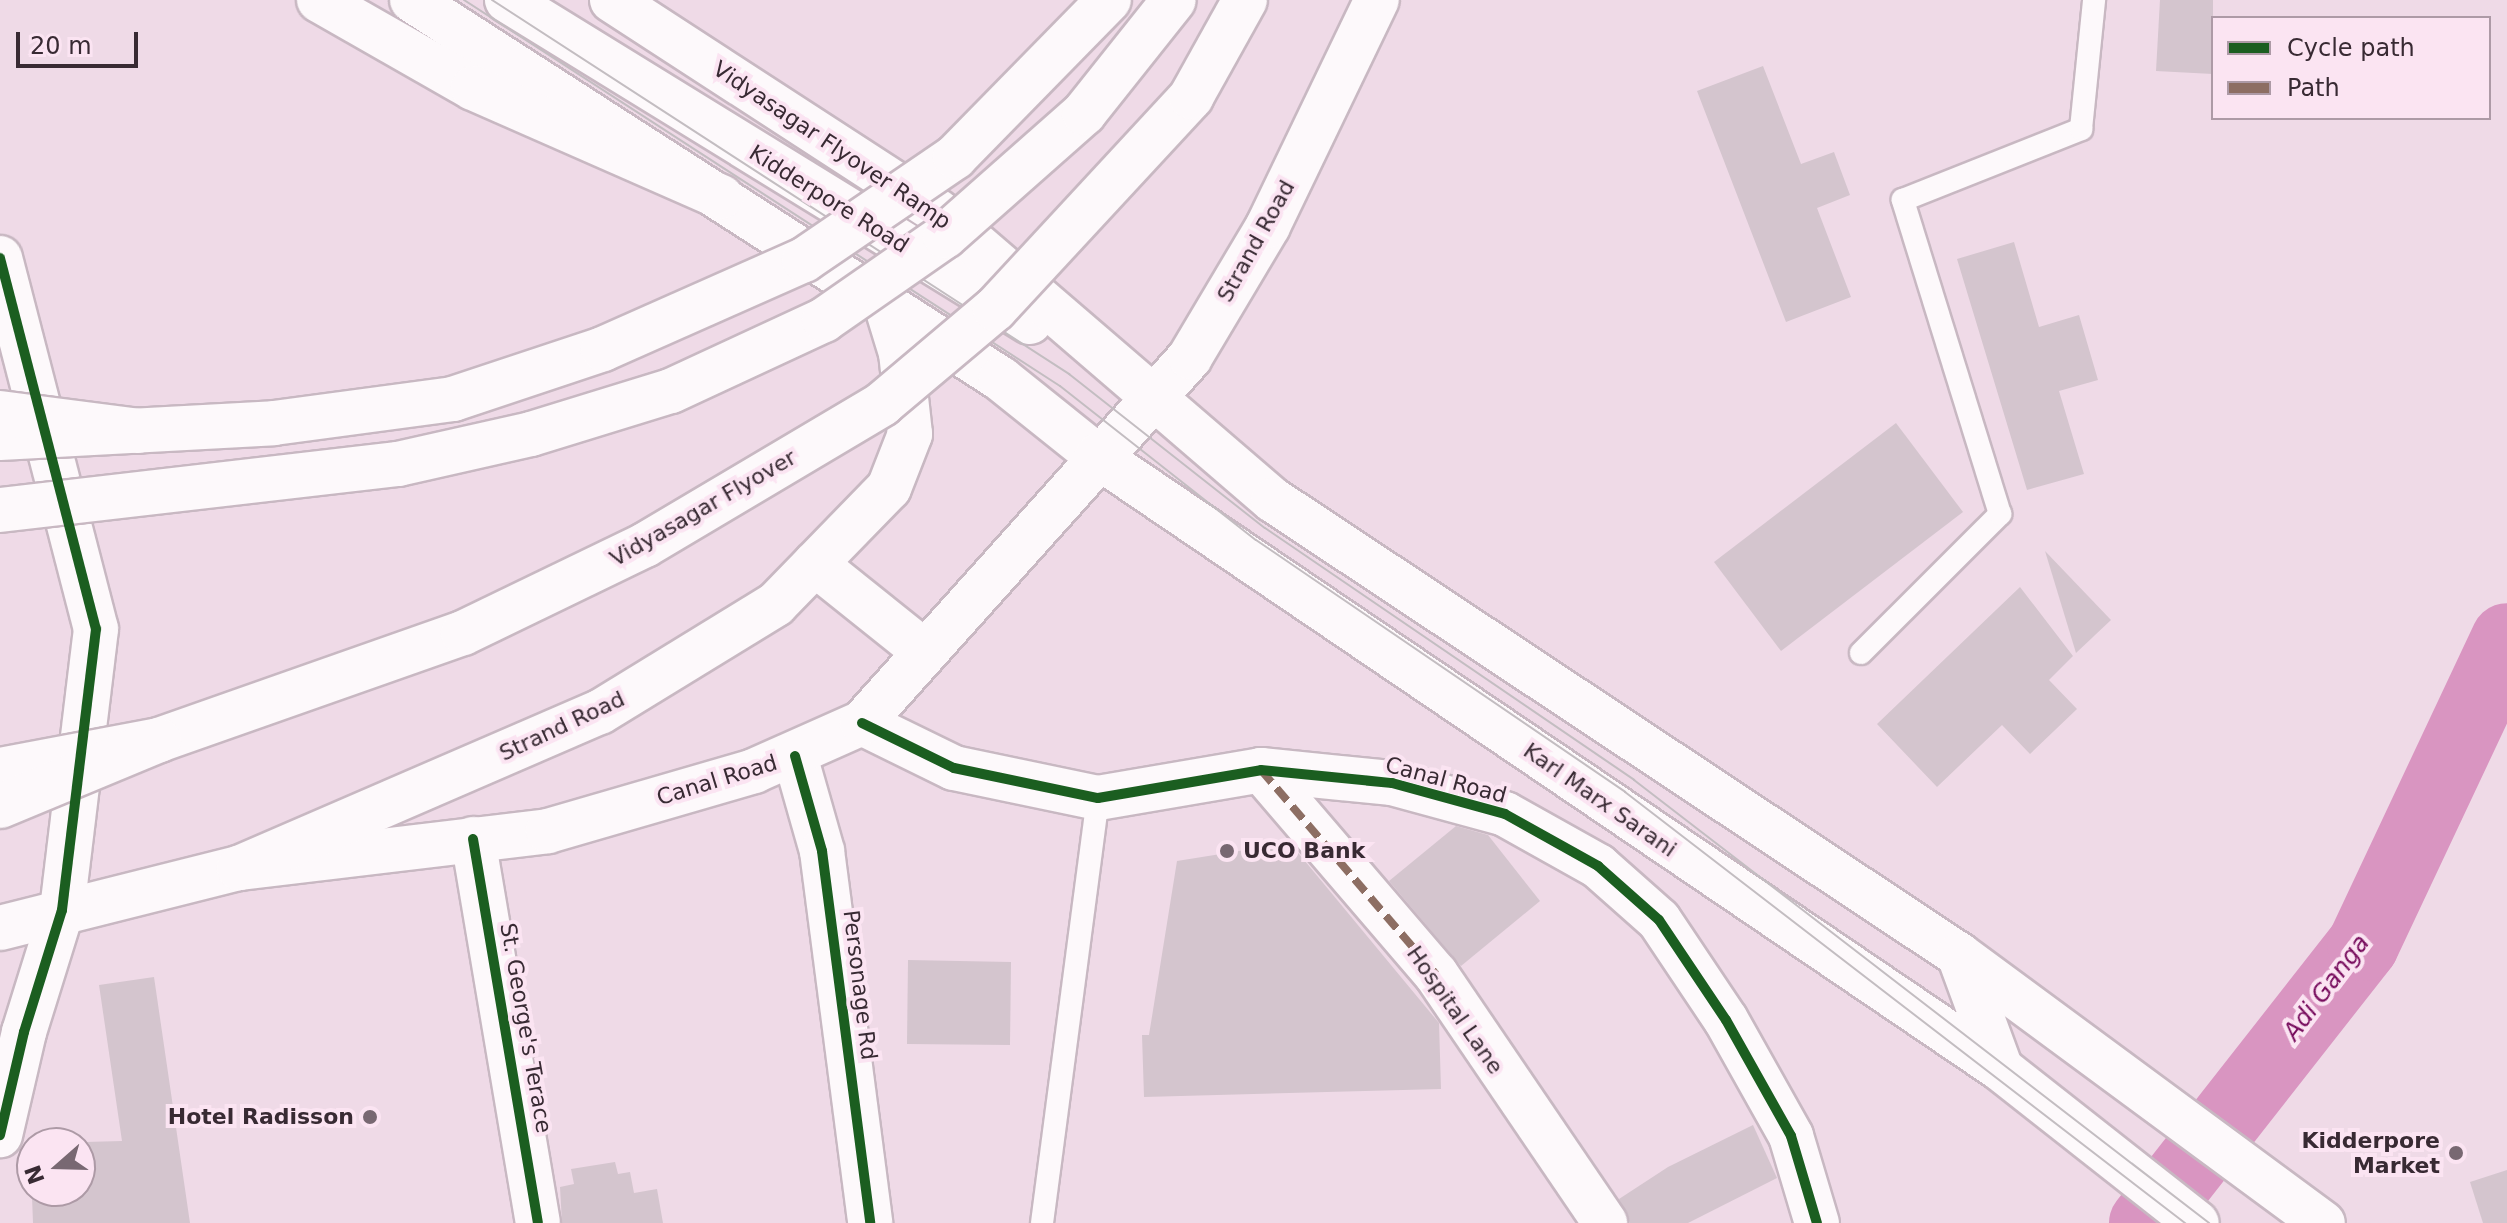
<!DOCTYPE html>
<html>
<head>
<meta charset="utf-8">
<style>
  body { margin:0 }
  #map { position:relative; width:2507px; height:1223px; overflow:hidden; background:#efdae7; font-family:"DejaVu Sans",sans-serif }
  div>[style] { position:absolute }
  .river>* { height:72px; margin:-36px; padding:0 36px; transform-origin:36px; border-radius:36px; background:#d995c1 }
  .building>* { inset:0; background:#d4c5ce }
  .roads { filter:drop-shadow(2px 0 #c8b8c2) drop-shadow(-2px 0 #c8b8c2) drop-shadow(0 2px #c8b8c2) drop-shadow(0 -2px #c8b8c2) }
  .service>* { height:22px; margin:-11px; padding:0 11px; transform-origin:11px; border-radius:11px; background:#fdf9fb }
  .minor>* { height:44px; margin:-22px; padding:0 22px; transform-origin:22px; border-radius:22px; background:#fdf9fb }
  .secondary>* { height:44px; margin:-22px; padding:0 22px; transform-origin:22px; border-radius:22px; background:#fdf9fb }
  .motorway>* { height:44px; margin:-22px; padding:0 22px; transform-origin:22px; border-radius:22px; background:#fdf9fb }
  .tram>* { height:2px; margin:-1px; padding:0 1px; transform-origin:1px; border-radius:1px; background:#c3bdc1 }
  .bridges { filter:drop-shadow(2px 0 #c8b8c2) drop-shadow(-2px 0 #c8b8c2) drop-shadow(0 2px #c8b8c2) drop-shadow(0 -2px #c8b8c2) }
  .trunk-bridge>* { height:44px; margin:-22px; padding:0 22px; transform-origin:22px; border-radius:22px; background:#fdf9fb }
  .motorway-bridge>* { height:44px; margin:-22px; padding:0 22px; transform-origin:22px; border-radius:22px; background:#fdf9fb }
  .quiet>* { height:8px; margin-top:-4px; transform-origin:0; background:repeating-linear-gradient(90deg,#8d6e63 0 16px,transparent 0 24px) }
  .cycleway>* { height:10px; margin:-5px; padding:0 5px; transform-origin:5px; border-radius:5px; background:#1b5e20 }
  .dots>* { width:22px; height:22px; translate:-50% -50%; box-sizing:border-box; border:4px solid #fbe4f2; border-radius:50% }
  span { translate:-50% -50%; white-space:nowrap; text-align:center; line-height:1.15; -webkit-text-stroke:8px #fbe4f2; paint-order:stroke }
  .street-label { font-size:22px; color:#382a33 }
  .poi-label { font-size:22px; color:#382a33; font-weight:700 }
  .left { translate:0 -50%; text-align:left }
  .right { translate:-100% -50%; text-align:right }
  .water-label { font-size:24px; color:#770c5d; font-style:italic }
  .legend { position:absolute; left:2211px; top:16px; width:280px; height:104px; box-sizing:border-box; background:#fbe4f2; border:2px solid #ad9aa6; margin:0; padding:10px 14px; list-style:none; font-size:24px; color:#382a33 }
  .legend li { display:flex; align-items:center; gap:16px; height:40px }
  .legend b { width:40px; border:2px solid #ad9aa6 }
  .north { position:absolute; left:16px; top:1127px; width:80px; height:80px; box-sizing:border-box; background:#fbe4f2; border:2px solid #ad9aa6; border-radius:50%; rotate:250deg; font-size:22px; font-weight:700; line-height:32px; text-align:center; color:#382a33 }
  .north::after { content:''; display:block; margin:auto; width:28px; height:36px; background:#786872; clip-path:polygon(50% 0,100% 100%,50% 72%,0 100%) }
  .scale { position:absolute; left:16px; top:32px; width:122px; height:36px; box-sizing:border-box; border:4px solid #382a33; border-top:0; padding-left:10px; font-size:24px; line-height:28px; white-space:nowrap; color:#382a33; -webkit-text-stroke:6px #fbe4f2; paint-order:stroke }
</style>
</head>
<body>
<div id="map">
  <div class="river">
    <div style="left:2145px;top:1223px;width:353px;rotate:-51.9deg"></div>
    <div style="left:2363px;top:945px;width:338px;rotate:-64.8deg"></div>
  </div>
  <div class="building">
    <div style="clip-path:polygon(2160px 0,2213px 0,2213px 74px,2156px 71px)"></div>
    <div style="clip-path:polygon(1763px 66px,1801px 164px,1834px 152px,1850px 195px,1817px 208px,1851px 297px,1786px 322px,1697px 91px)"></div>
    <div style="clip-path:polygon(2014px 242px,2039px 327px,2079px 315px,2098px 380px,2059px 391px,2084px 474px,2027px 490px,1957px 259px)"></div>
    <div style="clip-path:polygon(1896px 423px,1963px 512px,1781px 651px,1714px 562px)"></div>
    <div style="clip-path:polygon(2045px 551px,2111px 620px,2076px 653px)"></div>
    <div style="clip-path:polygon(2020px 587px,2073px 656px,2049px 680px,2077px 709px,2030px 754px,2002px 725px,1937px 787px,1877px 724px)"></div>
    <div style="clip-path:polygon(1456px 826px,1488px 835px,1540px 901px,1461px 966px,1389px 881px)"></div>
    <div style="clip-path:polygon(1290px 843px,1439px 1023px,1441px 1089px,1144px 1097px,1142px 1035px,1149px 1035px,1177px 861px)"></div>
    <div style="clip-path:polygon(908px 960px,1011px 962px,1010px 1045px,907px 1044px)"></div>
    <div style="clip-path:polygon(154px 977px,190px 1223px,33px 1223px,30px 1144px,32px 1191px,80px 1191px,80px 1143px,48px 1143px,122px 1141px,99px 985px)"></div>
    <div style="clip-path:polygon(1753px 1125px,1777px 1178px,1688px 1223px,1630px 1223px,1619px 1199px,1668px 1167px)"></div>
    <div style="clip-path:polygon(615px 1162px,618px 1174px,630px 1172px,634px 1193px,657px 1189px,663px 1223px,562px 1223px,560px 1187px,574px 1184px,571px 1169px)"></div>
    <div style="clip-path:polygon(2507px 1170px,2507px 1223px,2483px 1223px,2470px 1182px)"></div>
  </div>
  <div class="roads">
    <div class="service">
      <div style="left:1861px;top:653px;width:197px;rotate:-45deg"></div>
      <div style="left:2000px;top:514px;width:329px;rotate:-107.2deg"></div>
      <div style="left:1903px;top:200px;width:192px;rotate:-21.7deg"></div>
      <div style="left:2081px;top:129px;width:130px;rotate:-84.2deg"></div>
      <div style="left:1042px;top:1223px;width:429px;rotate:-82.5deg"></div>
    </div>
    <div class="minor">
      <div style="left:0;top:258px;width:383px;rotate:75.5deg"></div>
      <div style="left:96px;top:629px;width:283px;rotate:96.9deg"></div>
      <div style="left:62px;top:910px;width:128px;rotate:107.3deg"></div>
      <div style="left:24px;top:1032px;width:106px;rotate:103.1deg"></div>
      <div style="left:862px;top:723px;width:102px;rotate:26.1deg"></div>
      <div style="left:954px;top:768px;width:147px;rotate:11.8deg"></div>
      <div style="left:1098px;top:798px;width:165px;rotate:-9.7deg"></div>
      <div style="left:1261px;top:770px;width:132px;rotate:5.7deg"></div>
      <div style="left:1392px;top:783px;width:117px;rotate:15.3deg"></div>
      <div style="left:1505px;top:814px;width:107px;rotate:29.2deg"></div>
      <div style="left:1598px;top:866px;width:81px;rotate:41.5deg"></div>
      <div style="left:1659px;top:920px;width:120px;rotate:56.2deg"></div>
      <div style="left:1726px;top:1020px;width:133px;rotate:60.7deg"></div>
      <div style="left:1791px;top:1136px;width:91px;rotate:73.4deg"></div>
      <div style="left:795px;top:756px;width:99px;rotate:74.1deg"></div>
      <div style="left:822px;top:851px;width:375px;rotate:82.6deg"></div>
      <div style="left:1261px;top:770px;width:269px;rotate:49.4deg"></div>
      <div style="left:1436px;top:974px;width:301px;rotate:55.8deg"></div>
      <div style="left:473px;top:839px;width:389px;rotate:80.4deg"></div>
    </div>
    <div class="secondary">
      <div style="left:412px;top:0;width:700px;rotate:32.76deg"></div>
      <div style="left:1001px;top:379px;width:123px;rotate:38.7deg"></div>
      <div style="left:1097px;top:456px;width:1092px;rotate:34.14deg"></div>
      <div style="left:2001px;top:1069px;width:249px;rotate:38.2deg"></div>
      <div style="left:507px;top:0;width:614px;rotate:31.62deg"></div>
      <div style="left:612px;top:0;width:389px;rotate:33deg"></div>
      <div style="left:938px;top:212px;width:442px;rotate:40.7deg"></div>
      <div style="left:1273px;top:500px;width:823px;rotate:33.55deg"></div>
      <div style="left:1959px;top:955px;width:452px;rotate:36.4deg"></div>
      <div style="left:815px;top:564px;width:141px;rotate:38.7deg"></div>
      <div style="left:239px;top:868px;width:311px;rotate:-6.8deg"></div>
      <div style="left:548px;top:831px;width:215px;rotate:-16.2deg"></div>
      <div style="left:754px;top:771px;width:118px;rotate:-24deg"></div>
      <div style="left:862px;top:723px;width:491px;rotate:-48.1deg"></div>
      <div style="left:1190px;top:357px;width:152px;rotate:-59.2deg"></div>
      <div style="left:1268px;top:226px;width:251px;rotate:-64.3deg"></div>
      <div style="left:0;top:928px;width:246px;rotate:-14.1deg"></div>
      <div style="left:239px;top:868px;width:393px;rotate:-23.4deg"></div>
      <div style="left:600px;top:712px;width:206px;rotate:-31.5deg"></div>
      <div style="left:776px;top:604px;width:162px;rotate:-45.8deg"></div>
      <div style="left:889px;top:488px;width:58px;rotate:-68.7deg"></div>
      <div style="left:910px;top:434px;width:81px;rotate:-96.3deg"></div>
      <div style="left:901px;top:353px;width:51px;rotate:-107deg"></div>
      <div style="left:1959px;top:955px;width:121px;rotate:69.8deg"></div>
    </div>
    <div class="motorway">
      <div style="left:319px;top:0;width:177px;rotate:29.7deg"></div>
      <div style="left:473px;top:88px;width:271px;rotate:23.7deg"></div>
    </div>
  </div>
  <div class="tram">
    <div style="left:464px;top:0;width:710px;rotate:32.93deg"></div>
    <div style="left:1060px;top:386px;width:249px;rotate:38.2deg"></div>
    <div style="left:1256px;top:540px;width:447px;rotate:34.3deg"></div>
    <div style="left:1625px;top:792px;width:707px;rotate:37.58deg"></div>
    <div style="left:492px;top:0;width:688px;rotate:32.95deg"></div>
    <div style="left:1069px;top:374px;width:249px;rotate:38.2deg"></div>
    <div style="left:1265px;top:528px;width:447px;rotate:34.3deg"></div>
    <div style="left:1634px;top:780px;width:726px;rotate:37.61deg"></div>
  </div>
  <div class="bridges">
    <div class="trunk-bridge">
      <div style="left:0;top:438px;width:274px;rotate:-3.1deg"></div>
      <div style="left:274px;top:423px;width:181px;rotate:-7.6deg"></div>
      <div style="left:453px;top:399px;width:158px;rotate:-18.4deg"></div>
      <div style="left:603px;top:349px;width:220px;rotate:-23.9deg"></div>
      <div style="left:804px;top:260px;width:183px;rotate:-34.3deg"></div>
      <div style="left:955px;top:157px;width:220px;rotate:-45.6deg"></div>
      <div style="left:0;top:770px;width:162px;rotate:-10.7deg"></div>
      <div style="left:159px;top:740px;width:322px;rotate:-19.4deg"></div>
      <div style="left:463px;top:633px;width:202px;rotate:-25.8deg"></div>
      <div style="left:645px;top:545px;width:276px;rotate:-30.7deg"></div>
      <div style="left:882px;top:404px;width:148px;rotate:-40.1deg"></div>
      <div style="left:995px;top:309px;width:289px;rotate:-47.2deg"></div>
      <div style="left:1191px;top:97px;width:111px;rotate:-60.9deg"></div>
    </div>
    <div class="motorway-bridge">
      <div style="left:0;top:413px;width:139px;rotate:7.4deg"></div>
      <div style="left:0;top:510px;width:401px;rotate:-6.6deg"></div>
      <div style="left:398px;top:464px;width:136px;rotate:-12.7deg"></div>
      <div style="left:531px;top:434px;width:146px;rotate:-17.1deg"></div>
      <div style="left:671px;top:391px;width:169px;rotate:-24.9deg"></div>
      <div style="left:824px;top:320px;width:147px;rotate:-34.8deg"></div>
      <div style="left:945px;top:236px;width:186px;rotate:-41.5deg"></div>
      <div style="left:1084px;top:113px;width:144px;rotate:-51.5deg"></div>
      <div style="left:0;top:806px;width:172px;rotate:-22.5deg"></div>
    </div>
  </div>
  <div class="quiet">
    <div style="left:1261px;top:770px;width:269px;rotate:49.4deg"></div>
  </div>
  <div class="cycleway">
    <div style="left:0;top:258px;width:383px;rotate:75.5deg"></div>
    <div style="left:96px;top:629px;width:283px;rotate:96.9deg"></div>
    <div style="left:62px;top:910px;width:128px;rotate:107.3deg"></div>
    <div style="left:24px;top:1032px;width:106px;rotate:103.1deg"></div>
    <div style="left:862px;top:723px;width:102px;rotate:26.1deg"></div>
    <div style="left:954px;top:768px;width:147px;rotate:11.8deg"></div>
    <div style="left:1098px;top:798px;width:165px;rotate:-9.7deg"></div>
    <div style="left:1261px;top:770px;width:132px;rotate:5.7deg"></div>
    <div style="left:1392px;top:783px;width:117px;rotate:15.3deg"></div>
    <div style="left:1505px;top:814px;width:107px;rotate:29.2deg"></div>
    <div style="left:1598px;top:866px;width:81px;rotate:41.5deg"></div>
    <div style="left:1659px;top:920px;width:120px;rotate:56.2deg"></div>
    <div style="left:1726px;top:1020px;width:133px;rotate:60.7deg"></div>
    <div style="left:1791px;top:1136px;width:91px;rotate:73.4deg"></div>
    <div style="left:795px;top:756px;width:99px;rotate:74.1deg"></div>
    <div style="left:822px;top:851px;width:375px;rotate:82.6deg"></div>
    <div style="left:473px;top:839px;width:389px;rotate:80.4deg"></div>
  </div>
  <div class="dots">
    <div style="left:1227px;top:851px;background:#786872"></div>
    <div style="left:370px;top:1117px;background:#786872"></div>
    <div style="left:2456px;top:1153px;background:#786872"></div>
  </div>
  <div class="street-label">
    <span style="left:832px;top:145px;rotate:34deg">Vidyasagar Flyover Ramp</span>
    <span style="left:829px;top:199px;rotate:32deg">Kidderpore Road</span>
    <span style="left:1256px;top:241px;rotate:-61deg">Strand Road</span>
    <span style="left:703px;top:508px;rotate:-30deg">Vidyasagar Flyover</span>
    <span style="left:562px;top:726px;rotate:-25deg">Strand Road</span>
    <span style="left:717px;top:780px;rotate:-17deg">Canal Road</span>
    <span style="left:1446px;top:780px;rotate:15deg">Canal Road</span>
    <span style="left:1600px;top:800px;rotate:35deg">Karl Marx Sarani</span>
    <span style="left:860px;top:985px;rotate:83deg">Personage Rd</span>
    <span style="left:1455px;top:1010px;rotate:55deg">Hospital Lane</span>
    <span style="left:526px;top:1028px;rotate:80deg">St. George's Terace</span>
  </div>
  <div class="poi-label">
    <span class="left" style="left:1243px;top:851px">UCO Bank</span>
    <span class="right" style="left:354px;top:1117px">Hotel Radisson</span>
    <span class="right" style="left:2440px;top:1153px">Kidderpore<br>Market</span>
  </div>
  <div class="water-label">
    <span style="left:2327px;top:988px;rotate:-53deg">Adi Ganga</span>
  </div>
  <ul class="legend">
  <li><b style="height:10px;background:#1b5e20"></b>Cycle path</li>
  <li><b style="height:10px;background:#8d6e63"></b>Path</li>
  </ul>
  <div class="north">N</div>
  <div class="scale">20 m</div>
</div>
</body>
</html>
